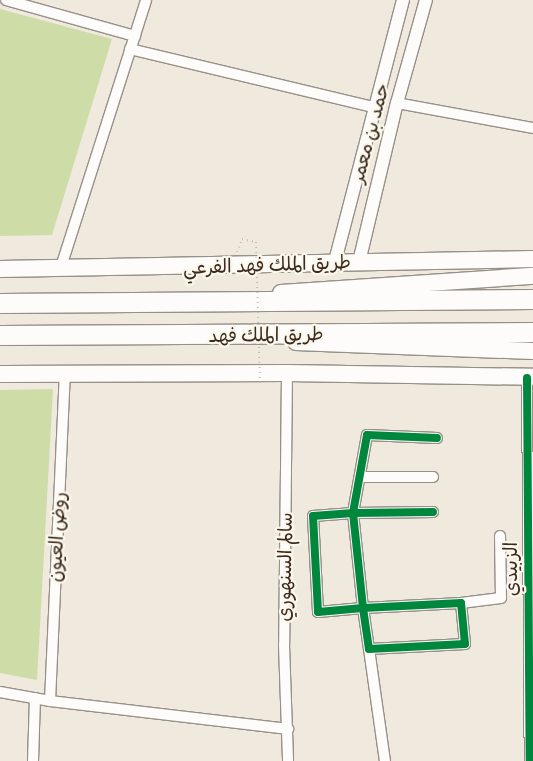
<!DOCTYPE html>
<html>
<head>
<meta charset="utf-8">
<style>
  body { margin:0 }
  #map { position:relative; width:533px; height:761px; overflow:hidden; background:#efe9de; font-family:Itim,"Playpen Sans Arabic",sans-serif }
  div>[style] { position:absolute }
  .green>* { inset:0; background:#cedda8 }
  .path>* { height:2px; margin-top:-1px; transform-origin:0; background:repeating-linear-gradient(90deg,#c0beba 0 1px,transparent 0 5px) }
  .roads { filter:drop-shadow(1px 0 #969089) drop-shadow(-1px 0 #969089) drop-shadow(0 1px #969089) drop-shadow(0 -1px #969089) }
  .minor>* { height:10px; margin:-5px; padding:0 5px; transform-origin:5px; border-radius:5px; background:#fdfcfa }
  .tertiary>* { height:12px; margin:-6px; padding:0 6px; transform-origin:6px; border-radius:6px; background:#fdfcfa }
  .primary>* { height:16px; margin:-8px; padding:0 8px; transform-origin:8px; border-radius:8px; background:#fdfcfa }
  .motorway>* { height:19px; margin:-9.5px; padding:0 9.5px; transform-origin:9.5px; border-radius:9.5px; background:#fdfcfa }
  .path-bridge>* { height:2px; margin-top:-1px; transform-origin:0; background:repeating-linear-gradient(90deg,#c0beba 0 1px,transparent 0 5px) }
  .cycleway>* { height:8px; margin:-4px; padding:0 4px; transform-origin:4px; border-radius:4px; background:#00873e }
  span { translate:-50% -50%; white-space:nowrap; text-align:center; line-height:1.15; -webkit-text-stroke:4.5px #fbf7ec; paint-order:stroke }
  .street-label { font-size:19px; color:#3b2a1e }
</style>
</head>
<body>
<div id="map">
  <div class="green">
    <div style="clip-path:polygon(0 9px,112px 39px,52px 235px,0 236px)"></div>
    <div style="clip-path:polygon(53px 389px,37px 680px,0 673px,0 390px)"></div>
  </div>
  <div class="path">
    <div style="left:237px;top:252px;width:14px;rotate:-69deg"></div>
    <div style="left:242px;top:239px;width:14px;rotate:12deg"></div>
  </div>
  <div class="roads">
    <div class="minor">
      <div style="left:6px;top:0;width:134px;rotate:15.6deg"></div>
      <div style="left:130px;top:49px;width:254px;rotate:13.4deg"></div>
      <div style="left:397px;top:103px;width:138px;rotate:10.4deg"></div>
      <div style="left:60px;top:270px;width:283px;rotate:-72.3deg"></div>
      <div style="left:287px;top:373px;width:272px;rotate:90.6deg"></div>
      <div style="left:284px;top:645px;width:116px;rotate:88deg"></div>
      <div style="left:527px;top:378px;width:383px;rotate:89.6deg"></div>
      <div style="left:361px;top:477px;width:72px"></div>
      <div style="left:433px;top:512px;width:80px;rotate:179.3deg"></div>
      <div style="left:353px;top:513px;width:40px;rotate:175.7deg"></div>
      <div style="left:313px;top:516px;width:96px;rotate:87deg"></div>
      <div style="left:318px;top:612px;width:45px;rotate:-5.1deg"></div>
      <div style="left:363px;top:608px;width:41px;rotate:81.7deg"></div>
      <div style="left:369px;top:649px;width:96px;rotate:-3deg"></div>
      <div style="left:465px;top:644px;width:41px;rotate:-95.6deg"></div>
      <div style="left:461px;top:603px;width:98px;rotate:177.1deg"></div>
      <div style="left:363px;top:608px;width:96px;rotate:-96deg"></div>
      <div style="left:353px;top:513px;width:79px;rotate:-79.8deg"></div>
      <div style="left:367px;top:435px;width:70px;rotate:2.5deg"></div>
      <div style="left:461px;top:603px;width:40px;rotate:-7.1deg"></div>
      <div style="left:501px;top:598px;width:62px;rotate:-90.9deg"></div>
      <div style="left:369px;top:649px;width:113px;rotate:81.9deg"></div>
      <div style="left:0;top:692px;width:51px;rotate:10.2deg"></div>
      <div style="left:50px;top:701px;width:240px;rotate:6.7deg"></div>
      <div style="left:50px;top:701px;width:327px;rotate:-87.4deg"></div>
      <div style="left:33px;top:761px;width:63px;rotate:-88.2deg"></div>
    </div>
    <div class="tertiary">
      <div style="left:359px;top:262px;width:163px;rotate:-76.6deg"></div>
      <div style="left:397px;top:103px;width:107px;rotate:-74.3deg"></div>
      <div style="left:334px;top:265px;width:274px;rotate:-75.4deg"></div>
    </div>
    <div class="primary">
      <div style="left:0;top:269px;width:533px;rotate:-1.07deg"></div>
      <div style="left:281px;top:293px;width:253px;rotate:-3.9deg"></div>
      <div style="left:296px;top:342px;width:237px;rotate:2.2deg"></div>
      <div style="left:0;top:374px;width:287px;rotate:-0.2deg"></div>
      <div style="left:287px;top:373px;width:246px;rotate:0.9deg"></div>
    </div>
    <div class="motorway">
      <div style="left:0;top:303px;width:533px;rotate:-0.43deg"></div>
      <div style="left:0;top:335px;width:533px;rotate:-0.32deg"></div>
    </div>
  </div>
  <div class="path-bridge">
    <div style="left:256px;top:242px;width:142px;rotate:88.4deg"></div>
  </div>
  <div class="cycleway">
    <div style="left:527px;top:378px;width:383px;rotate:89.6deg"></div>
    <div style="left:433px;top:512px;width:80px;rotate:179.3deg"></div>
    <div style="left:353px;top:513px;width:40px;rotate:175.7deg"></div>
    <div style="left:313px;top:516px;width:96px;rotate:87deg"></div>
    <div style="left:318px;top:612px;width:45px;rotate:-5.1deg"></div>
    <div style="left:363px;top:608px;width:41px;rotate:81.7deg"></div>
    <div style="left:369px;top:649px;width:96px;rotate:-3deg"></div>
    <div style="left:465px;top:644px;width:41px;rotate:-95.6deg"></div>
    <div style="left:461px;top:603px;width:98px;rotate:177.1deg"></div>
    <div style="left:363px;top:608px;width:96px;rotate:-96deg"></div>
    <div style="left:353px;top:513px;width:79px;rotate:-79.8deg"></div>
    <div style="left:367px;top:435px;width:70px;rotate:2.5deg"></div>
  </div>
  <div class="street-label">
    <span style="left:370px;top:133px;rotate:-75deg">حمد بن معمر</span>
    <span style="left:267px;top:265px;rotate:-2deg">طريق الملك فهد الفرعي</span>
    <span style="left:266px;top:335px;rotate:-1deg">طريق الملك فهد</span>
    <span style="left:57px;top:537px;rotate:-87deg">روض العيون</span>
    <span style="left:285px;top:567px;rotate:-89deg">سالم السنهوري</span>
    <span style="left:511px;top:569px;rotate:-90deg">الزبيدي</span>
  </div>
</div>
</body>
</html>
